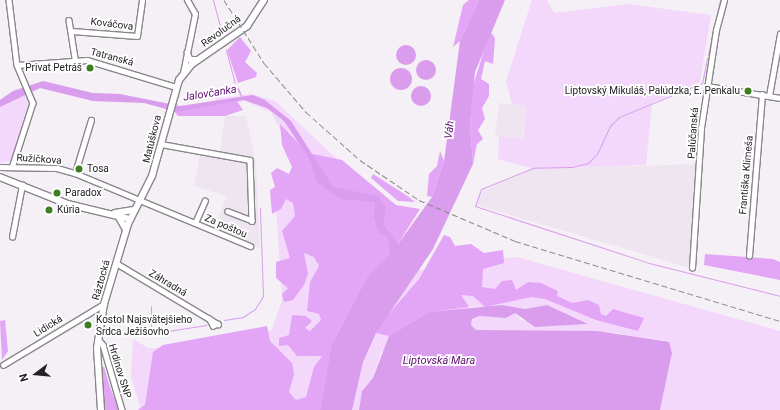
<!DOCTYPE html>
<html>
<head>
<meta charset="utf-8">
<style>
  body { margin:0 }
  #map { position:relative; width:780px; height:410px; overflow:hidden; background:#f4f0f5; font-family:Roboto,sans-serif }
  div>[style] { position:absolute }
  .built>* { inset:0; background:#eee5f1 }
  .green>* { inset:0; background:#f3d8fc }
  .forest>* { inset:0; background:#e3a5f6 }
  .water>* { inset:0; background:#da9ced }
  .round { border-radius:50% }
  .stream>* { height:1px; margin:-0.5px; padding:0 0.5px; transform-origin:0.5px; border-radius:0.5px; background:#da9ced }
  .roads { filter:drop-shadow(1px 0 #8a868c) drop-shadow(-1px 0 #8a868c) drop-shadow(0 1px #8a868c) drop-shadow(0 -1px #8a868c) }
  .minor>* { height:4.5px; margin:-2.25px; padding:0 2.25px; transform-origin:2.25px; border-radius:2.25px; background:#fff }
  .tertiary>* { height:5.5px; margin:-2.75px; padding:0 2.75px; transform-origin:2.75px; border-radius:2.75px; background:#fff }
  .secondary>* { height:6px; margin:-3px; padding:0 3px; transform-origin:3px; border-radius:3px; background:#fff }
  .rail>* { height:1px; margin-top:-0.5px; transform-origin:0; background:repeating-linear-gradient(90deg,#8b888b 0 6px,transparent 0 9px) }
  .dots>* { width:11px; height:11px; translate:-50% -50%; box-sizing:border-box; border:2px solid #fff; border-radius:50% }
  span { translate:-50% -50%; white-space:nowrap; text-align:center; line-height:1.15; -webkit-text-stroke:3.5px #fff; paint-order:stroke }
  .street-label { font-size:10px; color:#232123 }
  .poi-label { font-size:10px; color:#232123 }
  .right { translate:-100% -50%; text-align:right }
  .left { translate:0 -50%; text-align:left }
  .water-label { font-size:11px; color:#5c0c6f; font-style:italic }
  .north { position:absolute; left:16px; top:354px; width:40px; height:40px; -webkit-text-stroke:3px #fff; paint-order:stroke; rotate:254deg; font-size:11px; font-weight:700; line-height:16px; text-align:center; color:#232123 }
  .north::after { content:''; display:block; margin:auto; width:14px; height:18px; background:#232123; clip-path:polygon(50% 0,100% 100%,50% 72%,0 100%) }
</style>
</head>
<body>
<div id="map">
  <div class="built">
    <div style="clip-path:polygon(499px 103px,526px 106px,522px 139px,495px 136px)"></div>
    <div style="clip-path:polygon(225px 116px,246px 116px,256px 164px,260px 248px,214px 228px,227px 196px,194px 186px,200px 156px,219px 158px)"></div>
    <div style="clip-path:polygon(698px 164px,690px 268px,477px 205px,482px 191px,534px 169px)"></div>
  </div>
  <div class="green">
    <div style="clip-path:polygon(532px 0,547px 0,554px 13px,628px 4px,711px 15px,700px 82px,652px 103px,646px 165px,534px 169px,498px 159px,499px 136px,523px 139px,526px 106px,512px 104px,506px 81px)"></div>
    <div style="clip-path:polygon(238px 88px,242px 95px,252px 94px,275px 101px,365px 185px,397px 245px,421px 270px,517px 257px,780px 331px,780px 410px,660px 410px,672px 354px,619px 333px,476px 330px,471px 325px,472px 319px,479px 316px,506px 318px,515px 313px,521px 320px,551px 326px,588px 324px,547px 305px,525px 309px,502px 305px,469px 307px,381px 352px,373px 378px,362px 391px,359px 410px,138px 410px,140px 406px,131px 377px,133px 339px,148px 348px,167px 348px,272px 330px,282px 300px,275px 191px,304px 175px,271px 112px,245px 101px,217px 106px,215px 98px,239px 96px)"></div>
    <div style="clip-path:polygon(28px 95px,30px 107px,12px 161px,0 163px,0 107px,19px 96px)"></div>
  </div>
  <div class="forest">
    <div style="clip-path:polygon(469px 0,479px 0,460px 41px,453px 47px,463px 5px)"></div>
    <div style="clip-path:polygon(490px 31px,495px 38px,493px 64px,485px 61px,481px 79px,489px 84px,489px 96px,482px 108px,485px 119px,478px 130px,483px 139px,477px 144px,473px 164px,470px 124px,473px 86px)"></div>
    <div style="clip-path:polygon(240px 37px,251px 51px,245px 62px,257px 73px,256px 77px,238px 83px,227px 50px)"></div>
    <div style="clip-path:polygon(237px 101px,243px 110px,225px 116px,178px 116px,174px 111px)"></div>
    <div style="clip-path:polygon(280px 124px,308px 153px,342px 160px,396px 205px,420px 209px,391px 255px,367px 277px,331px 346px,320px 410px,138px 410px,145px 405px,153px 352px,163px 345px,267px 326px,270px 341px,292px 363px,294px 374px,289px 392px,296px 400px,306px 397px,314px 367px,322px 356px,297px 356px,288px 345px,279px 346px,279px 338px,289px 335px,292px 315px,306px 316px,312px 321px,305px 328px,310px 331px,321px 320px,319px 314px,307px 311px,310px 282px,319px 266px,314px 257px,304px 253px,308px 274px,304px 285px,293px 300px,284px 302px,282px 294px,288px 288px,276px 278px,276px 262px,290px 258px,282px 231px,295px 216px,293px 203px,286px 199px,281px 209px,272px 214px,270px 190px,275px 187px,271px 173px,277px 168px,289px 174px,292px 167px,282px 145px)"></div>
    <div style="clip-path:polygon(440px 151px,444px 161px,432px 197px,427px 196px,429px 174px,437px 166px)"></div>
    <div style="clip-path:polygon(373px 174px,409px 197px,415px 202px,398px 201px,371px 178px)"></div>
    <div style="clip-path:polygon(444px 235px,450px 237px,455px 246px,471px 244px,484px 253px,503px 250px,504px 263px,483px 269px,482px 287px,495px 289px,502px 281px,512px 280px,516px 290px,528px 282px,541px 283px,558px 291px,557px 296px,572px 303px,588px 300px,599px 305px,601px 314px,606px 316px,613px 309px,644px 318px,638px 331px,596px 320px,545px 299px,531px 297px,485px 307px,473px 296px,461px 295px,469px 307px,429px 312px,389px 336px,376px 333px,387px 316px,419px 279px)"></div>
    <div style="clip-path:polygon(705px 254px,773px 259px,780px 262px,780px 280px,704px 265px)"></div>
    <div style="clip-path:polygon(5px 320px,8px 351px,2px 360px,0 321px)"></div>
    <div style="clip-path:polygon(104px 367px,110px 387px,119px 410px,104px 410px,100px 368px)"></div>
  </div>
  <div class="water">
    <div style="clip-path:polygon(479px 0,505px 0,475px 72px,470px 124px,473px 164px,433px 249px,376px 333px,363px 362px,352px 410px,320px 410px,331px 346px,367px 277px,390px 255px,388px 237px,379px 233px,374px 218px,375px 202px,340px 199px,317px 182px,310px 160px,284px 121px,267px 108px,244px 100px,177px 112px,144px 103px,93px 101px,40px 88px,0 107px,0 100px,13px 91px,43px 81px,93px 93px,120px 94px,180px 106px,253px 95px,265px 100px,291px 121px,333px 187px,378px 196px,386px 207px,383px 224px,398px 244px,432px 197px,444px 161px,460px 41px)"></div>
    <div class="round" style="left:396px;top:45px;width:20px;height:20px"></div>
    <div class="round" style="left:416px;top:60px;width:20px;height:20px"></div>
    <div class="round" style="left:390px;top:68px;width:22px;height:22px"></div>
    <div class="round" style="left:411px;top:86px;width:20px;height:20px"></div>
    <div style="clip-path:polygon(502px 305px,525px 309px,547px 305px,588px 324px,535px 327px,515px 313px,506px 318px,479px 316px,472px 319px,471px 325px,476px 330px,597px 331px,669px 342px,672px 353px,660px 410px,359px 410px,362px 391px,373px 378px,389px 336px,429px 312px)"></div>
  </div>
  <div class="stream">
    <div style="left:213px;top:0;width:35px;rotate:75deg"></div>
    <div style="left:226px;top:50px;width:34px;rotate:75deg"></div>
    <div style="left:708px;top:55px;width:56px;rotate:-77.7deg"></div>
    <div style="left:707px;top:58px;width:25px;rotate:101deg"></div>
    <div style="left:702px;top:83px;width:90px;rotate:157.7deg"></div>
    <div style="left:619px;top:117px;width:13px;rotate:135deg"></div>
    <div style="left:610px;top:126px;width:31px;rotate:115deg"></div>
    <div style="left:597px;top:154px;width:13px;rotate:135deg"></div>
    <div style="left:588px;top:163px;width:16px;rotate:166deg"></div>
    <div style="left:572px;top:167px;width:39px;rotate:179deg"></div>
    <div style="left:533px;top:168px;width:56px;rotate:158deg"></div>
    <div style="left:481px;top:189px;width:18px;rotate:109deg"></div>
    <div style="left:475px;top:206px;width:183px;rotate:18.1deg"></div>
    <div style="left:649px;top:263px;width:135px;rotate:14.1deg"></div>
    <div style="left:236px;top:88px;width:6px;rotate:51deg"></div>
    <div style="left:238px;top:88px;width:9px;rotate:69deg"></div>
    <div style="left:151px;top:306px;width:21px;rotate:90deg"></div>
    <div style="left:151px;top:327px;width:7px;rotate:56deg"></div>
    <div style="left:155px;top:333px;width:52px;rotate:-8.9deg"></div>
    <div style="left:224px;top:320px;width:19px;rotate:-9deg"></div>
    <div style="left:243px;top:317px;width:14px;rotate:-34deg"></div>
    <div style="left:255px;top:309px;width:15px;rotate:-58deg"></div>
    <div style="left:263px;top:296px;width:88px;rotate:-92deg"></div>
  </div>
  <div class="roads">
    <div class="minor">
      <div style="left:9px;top:0;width:65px;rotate:83deg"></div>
      <div style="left:17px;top:65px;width:41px;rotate:67.2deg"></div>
      <div style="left:33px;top:103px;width:65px;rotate:107.9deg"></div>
      <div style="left:69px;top:20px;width:39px;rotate:81deg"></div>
      <div style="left:72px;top:31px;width:65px;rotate:4.4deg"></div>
      <div style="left:137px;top:36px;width:36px;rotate:-82deg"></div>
      <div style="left:187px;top:52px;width:8px;rotate:67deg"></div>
      <div style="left:190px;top:59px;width:9px"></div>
      <div style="left:17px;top:65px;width:70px;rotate:-4.1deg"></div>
      <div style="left:87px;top:60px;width:93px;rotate:16.9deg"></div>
      <div style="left:183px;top:73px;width:60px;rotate:-78.5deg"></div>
      <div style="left:195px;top:14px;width:16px;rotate:-120deg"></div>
      <div style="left:707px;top:86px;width:74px;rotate:9.3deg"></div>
      <div style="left:769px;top:96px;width:63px;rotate:-79.9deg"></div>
      <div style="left:161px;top:144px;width:90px;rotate:10.2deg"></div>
      <div style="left:250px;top:160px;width:61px;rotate:88.1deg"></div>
      <div style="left:252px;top:221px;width:26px;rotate:-159deg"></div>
      <div style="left:0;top:167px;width:57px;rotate:1deg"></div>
      <div style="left:57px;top:168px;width:19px;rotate:16deg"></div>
      <div style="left:75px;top:173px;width:55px;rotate:-73.2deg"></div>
      <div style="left:75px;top:173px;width:190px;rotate:22.6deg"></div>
      <div style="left:195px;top:223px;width:24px;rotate:-66deg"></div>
      <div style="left:12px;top:237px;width:53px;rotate:-79.1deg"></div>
      <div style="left:749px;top:256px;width:162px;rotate:-85.4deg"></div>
      <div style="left:116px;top:263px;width:119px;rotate:30.9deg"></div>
      <div style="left:218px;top:324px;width:5px;rotate:158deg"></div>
      <div style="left:213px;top:326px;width:8px;rotate:-120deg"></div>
      <div style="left:692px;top:268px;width:140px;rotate:-86.3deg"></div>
      <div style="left:701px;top:128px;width:99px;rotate:-81.3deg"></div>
      <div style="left:716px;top:30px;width:31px;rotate:-75deg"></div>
      <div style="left:98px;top:339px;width:8px;rotate:50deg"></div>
      <div style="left:103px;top:345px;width:68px;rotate:73.7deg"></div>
      <div style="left:3px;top:365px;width:118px;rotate:-31.1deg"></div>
    </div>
    <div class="tertiary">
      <div style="left:0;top:177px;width:73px;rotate:21.7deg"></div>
      <div style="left:68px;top:204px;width:64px;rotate:13.6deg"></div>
      <div style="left:115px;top:213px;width:20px;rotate:-9deg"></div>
      <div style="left:118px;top:215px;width:16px;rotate:60deg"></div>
    </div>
    <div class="secondary">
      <div style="left:101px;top:410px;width:62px;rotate:-93.7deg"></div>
      <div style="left:97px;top:348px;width:45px;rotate:-81deg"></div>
      <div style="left:104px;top:304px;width:84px;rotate:-73.3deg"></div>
      <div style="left:128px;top:224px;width:54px;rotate:-63.4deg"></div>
      <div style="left:152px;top:176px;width:100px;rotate:-74.3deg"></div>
      <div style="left:179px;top:80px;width:21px;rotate:-51deg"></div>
      <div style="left:192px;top:64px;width:67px;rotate:-34.6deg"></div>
      <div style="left:247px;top:26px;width:31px;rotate:-57deg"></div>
    </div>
  </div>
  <div class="rail">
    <div style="left:224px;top:0;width:75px;rotate:57.6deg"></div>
    <div style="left:264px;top:63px;width:65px;rotate:49.4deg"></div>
    <div style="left:306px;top:112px;width:72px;rotate:41.6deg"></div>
    <div style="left:360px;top:160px;width:71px;rotate:34.1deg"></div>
    <div style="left:419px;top:200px;width:104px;rotate:23.1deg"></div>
    <div style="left:515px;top:241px;width:277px;rotate:16.8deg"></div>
  </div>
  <div class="dots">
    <div style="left:90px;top:68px;background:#3c7e20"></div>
    <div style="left:748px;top:91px;background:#3c7e20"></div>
    <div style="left:79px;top:169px;background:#3c7e20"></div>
    <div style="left:57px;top:193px;background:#3c7e20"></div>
    <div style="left:49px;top:210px;background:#3c7e20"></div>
    <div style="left:88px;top:325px;background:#3c7e20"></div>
  </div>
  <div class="street-label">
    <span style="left:112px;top:24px;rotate:7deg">Kováčova</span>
    <span style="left:221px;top:31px;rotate:-36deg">Revolučná</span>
    <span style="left:112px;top:57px;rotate:15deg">Tatranská</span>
    <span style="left:693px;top:133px;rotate:-86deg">Palúčanská</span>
    <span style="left:152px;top:139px;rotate:-76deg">Matúškova</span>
    <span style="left:39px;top:159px;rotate:4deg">Ružičkova</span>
    <span style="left:746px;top:175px;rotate:-85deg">Františka Klimeša</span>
    <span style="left:226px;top:226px;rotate:23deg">Za poštou</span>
    <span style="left:101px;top:280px;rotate:-74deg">Ráztocká</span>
    <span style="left:168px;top:283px;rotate:31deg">Záhradná</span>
    <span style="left:48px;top:326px;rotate:-32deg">Lidická</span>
    <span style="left:120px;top:371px;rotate:73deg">Hrdinov SNP</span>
  </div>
  <div class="poi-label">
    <span class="right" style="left:82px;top:68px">Privat Petráš</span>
    <span class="right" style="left:740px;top:91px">Liptovský Mikuláš, Palúdzka, E. Penkalu</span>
    <span class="left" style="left:87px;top:169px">Tosa</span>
    <span class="left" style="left:65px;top:193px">Paradox</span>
    <span class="left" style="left:57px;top:210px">Kúria</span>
    <span class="left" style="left:96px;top:325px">Kostol Najsvätejšieho<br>Srdca Ježišovho</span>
  </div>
  <div class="water-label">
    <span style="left:210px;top:94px;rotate:-9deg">Jalovčanka</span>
    <span style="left:450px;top:130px;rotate:-84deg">Váh</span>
    <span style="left:439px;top:361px">Liptovská Mara</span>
  </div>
  <div class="north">N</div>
</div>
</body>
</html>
